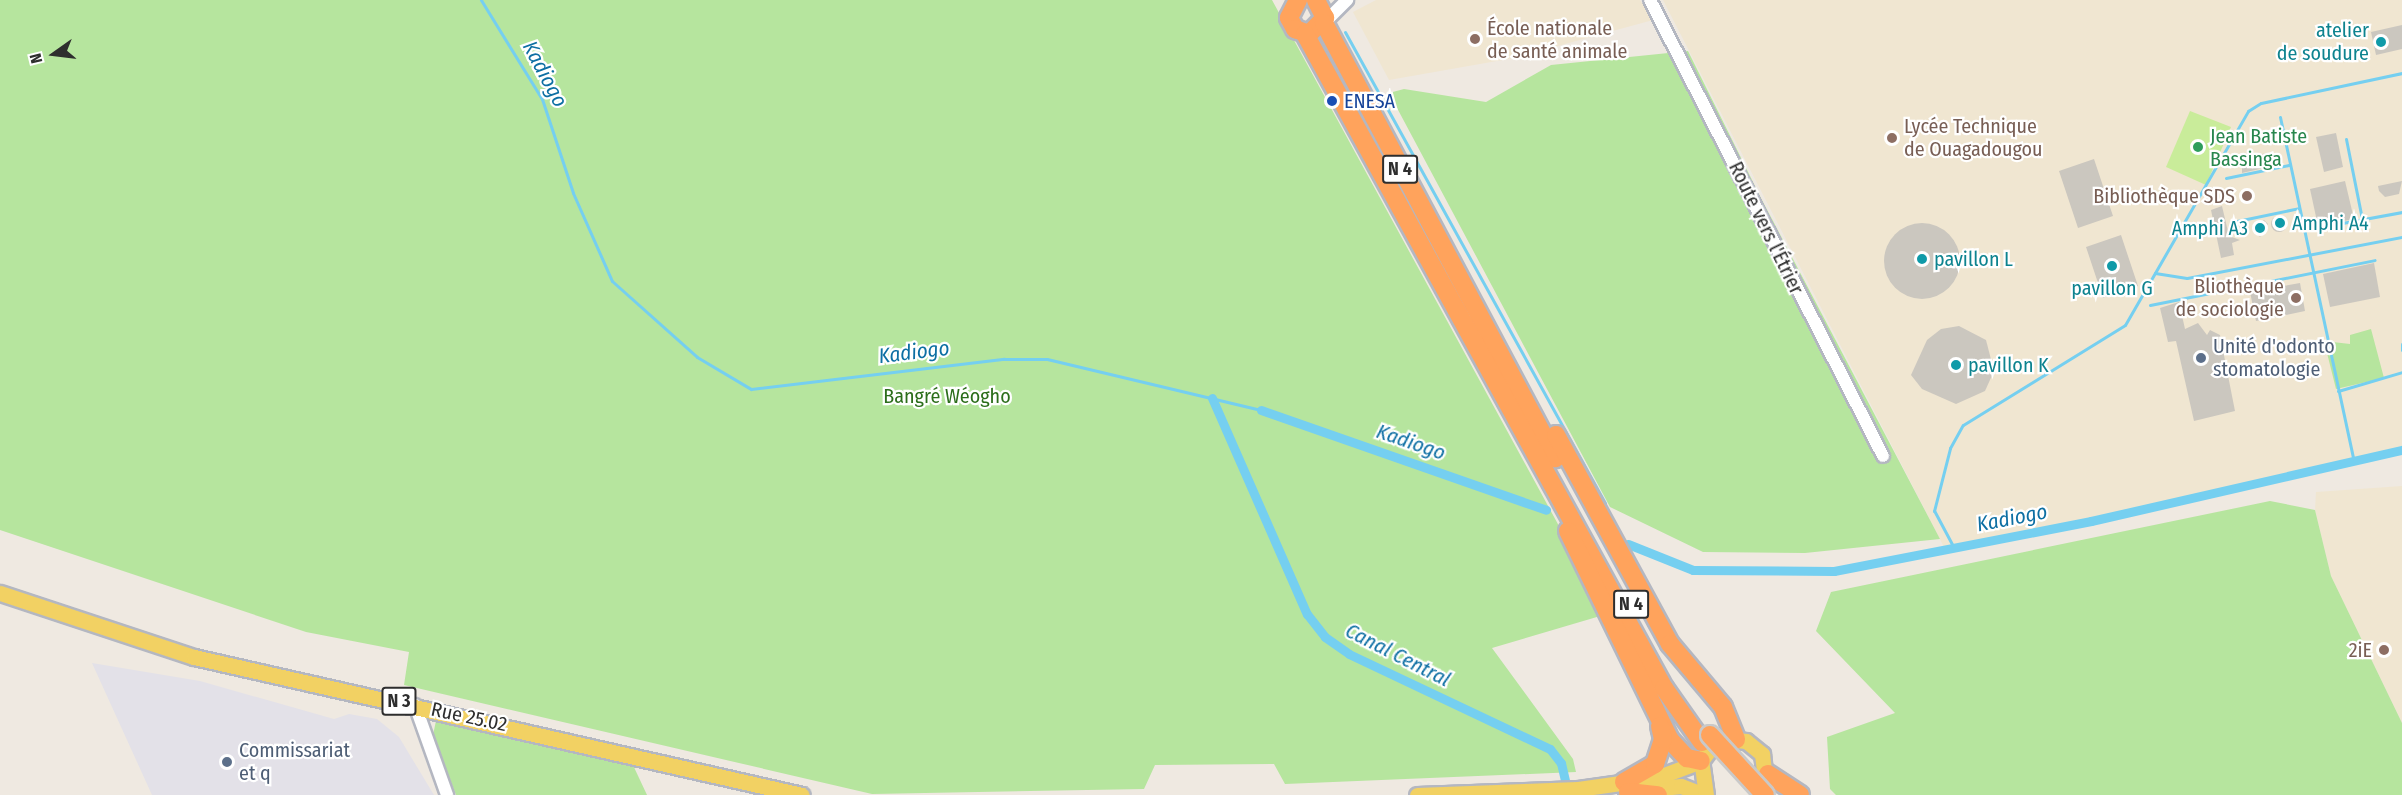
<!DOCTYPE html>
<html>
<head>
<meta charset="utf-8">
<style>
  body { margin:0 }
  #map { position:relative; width:2402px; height:795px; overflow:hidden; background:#efe9e1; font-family:"Fira Sans Condensed",sans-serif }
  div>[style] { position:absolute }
  .industrial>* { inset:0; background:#e3e1e8 }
  .education>* { inset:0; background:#f0e6d1 }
  .green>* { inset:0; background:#b6e59e }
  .pitch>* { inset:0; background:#c9ec9a }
  .stream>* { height:3px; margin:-1.5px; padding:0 1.5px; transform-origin:1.5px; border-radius:1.5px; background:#75cff0 }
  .canal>* { height:9px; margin:-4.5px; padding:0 4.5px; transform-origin:4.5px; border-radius:4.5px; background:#75cff0 }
  .building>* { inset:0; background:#cbc7bf }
  .round { border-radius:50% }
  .roads { filter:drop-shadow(2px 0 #b4b7c1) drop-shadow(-2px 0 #b4b7c1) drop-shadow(0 2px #b4b7c1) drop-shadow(0 -2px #b4b7c1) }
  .minor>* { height:12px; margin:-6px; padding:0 6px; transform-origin:6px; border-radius:6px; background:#fff }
  .major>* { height:15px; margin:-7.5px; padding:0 7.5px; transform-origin:7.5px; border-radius:7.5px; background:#f2d163 }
  .highway>* { height:18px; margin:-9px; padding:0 9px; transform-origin:9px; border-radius:9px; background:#ffa35c }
  .bridges { filter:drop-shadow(2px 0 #c9c9c9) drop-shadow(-2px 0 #c9c9c9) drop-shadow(0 2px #c9c9c9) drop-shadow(0 -2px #c9c9c9) }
  .highway-bridge>* { height:18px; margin:-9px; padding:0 9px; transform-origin:9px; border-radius:9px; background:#ffa35c }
  .dots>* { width:16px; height:16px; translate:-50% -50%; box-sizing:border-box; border:3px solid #fff; border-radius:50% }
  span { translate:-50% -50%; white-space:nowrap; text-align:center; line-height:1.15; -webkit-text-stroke:4.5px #fff; paint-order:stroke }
  .shield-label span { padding:2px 4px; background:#fff; border:2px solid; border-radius:4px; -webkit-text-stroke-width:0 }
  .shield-label { font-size:18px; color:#2e2e2e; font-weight:700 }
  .education-label { font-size:20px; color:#785e54 }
  .left { translate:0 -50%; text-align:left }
  .right { translate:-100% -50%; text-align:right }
  .culture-label { font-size:20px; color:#0d838f }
  .transit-label { font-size:20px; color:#164399 }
  .leisure-label { font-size:20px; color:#27864d }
  .street-label { font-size:20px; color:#2e2e2e }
  .service-label { font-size:20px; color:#4e5e75 }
  .park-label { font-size:20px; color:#2c6e1b }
  .water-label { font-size:21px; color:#0d6fa3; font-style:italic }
  .north { position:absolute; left:24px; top:24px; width:60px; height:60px; -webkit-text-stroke:4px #fff; paint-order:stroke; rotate:256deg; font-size:16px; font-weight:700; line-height:24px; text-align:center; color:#2e2e2e }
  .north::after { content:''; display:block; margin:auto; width:21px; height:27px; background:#2e2e2e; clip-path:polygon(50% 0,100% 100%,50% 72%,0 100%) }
</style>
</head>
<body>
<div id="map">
  <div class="industrial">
    <div style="clip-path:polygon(92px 663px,200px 681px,334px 719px,349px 714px,377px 719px,399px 737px,434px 795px,152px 795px)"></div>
  </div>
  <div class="education">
    <div style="clip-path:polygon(1376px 0,1640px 0,1653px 20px,1514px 58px,1389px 80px,1353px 12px)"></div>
    <div style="clip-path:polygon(1663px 0,2402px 0,2402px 450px,2064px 527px,1944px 547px)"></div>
    <div style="clip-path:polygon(2402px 486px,2402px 723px,2331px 576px,2315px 510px,2316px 492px)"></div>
  </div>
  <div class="green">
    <div style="clip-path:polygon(0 0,1272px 0,1607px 614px,1492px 648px,1573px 759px,1576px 772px,1285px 784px,1274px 764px,1155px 765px,1144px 789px,872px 794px,404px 685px,409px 652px,306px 632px,0 530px)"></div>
    <div style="clip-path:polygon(1688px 51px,1762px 200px,1940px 539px,1805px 553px,1703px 552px,1610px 507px,1389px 93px,1404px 89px,1486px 102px,1551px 65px)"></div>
    <div style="clip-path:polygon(2371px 329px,2384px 378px,2336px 389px,2324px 341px,2350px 344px,2350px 335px)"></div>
    <div style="clip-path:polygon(2270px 501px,2315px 510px,2331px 576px,2402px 723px,2402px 795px,1836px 795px,1830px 789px,1827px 737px,1895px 713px,1816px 631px,1831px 592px)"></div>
    <div style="clip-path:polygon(437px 716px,632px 763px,647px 795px,456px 795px,433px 735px)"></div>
  </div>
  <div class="pitch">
    <div style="clip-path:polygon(2190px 111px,2231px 127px,2206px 185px,2166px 167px)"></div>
  </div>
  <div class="stream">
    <div style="left:481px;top:0;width:116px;rotate:58.4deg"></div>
    <div style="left:542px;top:99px;width:99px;rotate:71.7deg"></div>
    <div style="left:573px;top:193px;width:96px;rotate:66.1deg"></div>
    <div style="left:612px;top:281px;width:114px;rotate:41.8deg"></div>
    <div style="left:697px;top:357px;width:63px;rotate:30.7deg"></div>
    <div style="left:751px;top:389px;width:255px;rotate:-6.8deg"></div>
    <div style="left:1004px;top:359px;width:43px"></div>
    <div style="left:1047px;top:359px;width:220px;rotate:13.4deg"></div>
    <div style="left:1345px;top:32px;width:538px;rotate:61.1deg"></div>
    <div style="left:2280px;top:117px;width:352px;rotate:77.9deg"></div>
    <div style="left:2346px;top:139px;width:82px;rotate:78.7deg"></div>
    <div style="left:2226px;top:178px;width:64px;rotate:-11.7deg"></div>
    <div style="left:2237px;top:221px;width:63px;rotate:-11.8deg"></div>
    <div style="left:2304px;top:230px;width:100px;rotate:-10.4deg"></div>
    <div style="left:2155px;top:273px;width:32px;rotate:9deg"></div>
    <div style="left:2187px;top:278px;width:219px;rotate:-10.8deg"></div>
    <div style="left:2150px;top:305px;width:229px;rotate:-11.3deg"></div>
    <div style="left:2402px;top:344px;width:6px;rotate:90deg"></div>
    <div style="left:2338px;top:391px;width:67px;rotate:-16.5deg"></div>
    <div style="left:1953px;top:546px;width:40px;rotate:-118deg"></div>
    <div style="left:1934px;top:511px;width:65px;rotate:-75.7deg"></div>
    <div style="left:1950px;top:448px;width:26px;rotate:-61deg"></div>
    <div style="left:1963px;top:425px;width:190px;rotate:-31.7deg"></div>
    <div style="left:2125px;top:325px;width:247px;rotate:-60.1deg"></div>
    <div style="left:2248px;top:111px;width:15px;rotate:-32deg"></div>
    <div style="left:2261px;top:103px;width:144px;rotate:-12deg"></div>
  </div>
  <div class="canal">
    <div style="left:1212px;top:398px;width:236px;rotate:66.3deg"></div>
    <div style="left:1307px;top:614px;width:29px;rotate:52deg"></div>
    <div style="left:1325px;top:637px;width:29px;rotate:35deg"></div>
    <div style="left:1349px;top:654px;width:222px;rotate:25.3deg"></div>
    <div style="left:1550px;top:749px;width:18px;rotate:52deg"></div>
    <div style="left:1561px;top:763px;width:31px;rotate:77deg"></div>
    <div style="left:1261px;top:410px;width:302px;rotate:19.3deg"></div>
    <div style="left:1628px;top:544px;width:70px;rotate:21.8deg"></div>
    <div style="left:1693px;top:570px;width:141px;rotate:0.4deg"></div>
    <div style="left:1834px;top:571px;width:262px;rotate:-11deg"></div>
    <div style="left:2091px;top:521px;width:319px;rotate:-12.9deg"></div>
  </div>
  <div class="building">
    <div style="clip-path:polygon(2402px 25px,2402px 49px,2376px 55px,2371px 32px)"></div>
    <div style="clip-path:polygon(2336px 133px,2343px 167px,2324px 172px,2316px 137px)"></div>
    <div style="clip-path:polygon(2269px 153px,2273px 166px,2242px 173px,2242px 158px,2258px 166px,2262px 154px)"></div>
    <div style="clip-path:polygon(2094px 159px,2113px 216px,2078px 228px,2059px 171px)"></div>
    <div style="clip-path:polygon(2345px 181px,2354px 219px,2318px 226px,2310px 189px)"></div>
    <div style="clip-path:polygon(2402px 181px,2399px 194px,2385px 197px,2379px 191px,2378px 186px)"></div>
    <div style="clip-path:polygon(2222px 206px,2229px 236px,2240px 240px,2232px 243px,2234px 255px,2221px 258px,2211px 210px)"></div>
    <div class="round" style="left:2271px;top:216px;width:16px;height:16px"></div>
    <div style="clip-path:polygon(2264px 220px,2268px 224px,2260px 237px,2252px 227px)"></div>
    <div class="round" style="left:1884px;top:223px;width:76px;height:76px"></div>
    <div style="clip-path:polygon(2121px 235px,2138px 286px,2103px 298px,2086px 247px)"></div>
    <div style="clip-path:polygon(2374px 263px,2380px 297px,2330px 307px,2323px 274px)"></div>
    <div style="clip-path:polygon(2300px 283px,2305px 311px,2256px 321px,2250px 292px)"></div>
    <div style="clip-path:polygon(2179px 302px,2185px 329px,2198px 323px,2207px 335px,2210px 330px,2220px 335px,2235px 411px,2194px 421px,2176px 341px,2168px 342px,2160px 308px)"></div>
    <div style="clip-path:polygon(1959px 326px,1986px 340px,1994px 371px,1985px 391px,1956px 404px,1922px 389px,1911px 375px,1927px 340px,1941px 329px)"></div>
  </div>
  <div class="roads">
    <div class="minor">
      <div style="left:1650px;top:0;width:512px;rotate:62.93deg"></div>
      <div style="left:1324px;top:23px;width:33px;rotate:-45deg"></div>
      <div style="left:415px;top:705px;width:96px;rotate:70.4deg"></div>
    </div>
    <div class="major">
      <div style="left:0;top:593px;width:204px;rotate:18.3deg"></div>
      <div style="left:194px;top:657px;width:623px;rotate:12.79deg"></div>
      <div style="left:1643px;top:790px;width:38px;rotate:-6deg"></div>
      <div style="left:1681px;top:786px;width:25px;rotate:21deg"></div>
      <div style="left:1417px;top:795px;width:161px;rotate:-2.1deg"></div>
      <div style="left:1578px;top:789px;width:79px;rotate:-8deg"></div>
      <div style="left:1656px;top:778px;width:48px;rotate:-20.7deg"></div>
      <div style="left:1706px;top:795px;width:34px;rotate:-98deg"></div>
      <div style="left:1701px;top:761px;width:17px;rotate:-54deg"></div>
      <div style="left:1711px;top:747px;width:18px;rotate:-27deg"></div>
      <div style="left:1727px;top:739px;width:19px;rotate:6deg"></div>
      <div style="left:1746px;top:741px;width:21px;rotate:39deg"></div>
      <div style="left:1762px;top:754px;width:31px;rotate:83deg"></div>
    </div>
    <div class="highway">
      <div style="left:1298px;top:0;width:20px;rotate:117deg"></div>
      <div style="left:1289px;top:18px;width:13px;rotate:61deg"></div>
      <div style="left:1295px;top:29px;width:15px;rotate:20deg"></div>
      <div style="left:1309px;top:34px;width:23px;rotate:-45deg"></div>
      <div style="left:1325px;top:18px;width:20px;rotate:-117deg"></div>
      <div style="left:1324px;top:23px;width:493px;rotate:62deg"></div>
      <div style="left:1305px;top:34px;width:746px;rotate:61.24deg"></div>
      <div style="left:1664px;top:688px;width:66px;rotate:54.9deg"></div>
      <div style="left:1556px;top:435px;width:238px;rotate:61.4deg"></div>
      <div style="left:1670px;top:644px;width:82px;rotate:49.9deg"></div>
      <div style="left:1723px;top:707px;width:35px;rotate:68deg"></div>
      <div style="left:1568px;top:531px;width:233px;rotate:64deg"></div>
      <div style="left:1670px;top:740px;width:25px;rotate:47deg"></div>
      <div style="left:1687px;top:758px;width:14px;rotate:12deg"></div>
      <div style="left:1768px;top:774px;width:38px;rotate:33deg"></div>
      <div style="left:1624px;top:782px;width:36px;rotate:-30deg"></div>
      <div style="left:1655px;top:764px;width:26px;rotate:-72deg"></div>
      <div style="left:1663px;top:739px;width:13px;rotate:-103deg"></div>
      <div style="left:1628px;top:792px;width:30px;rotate:6deg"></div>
    </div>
  </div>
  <div class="bridges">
    <div class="highway-bridge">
      <div style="left:1710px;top:735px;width:81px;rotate:47.5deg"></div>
    </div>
  </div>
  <div class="dots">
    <div style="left:1475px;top:39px;background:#8d6e63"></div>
    <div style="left:2381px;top:42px;background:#0f9aa8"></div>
    <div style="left:1332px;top:101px;background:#1a4fb4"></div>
    <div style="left:1892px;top:138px;background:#8d6e63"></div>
    <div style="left:2198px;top:147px;background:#2e9e5b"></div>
    <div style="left:2247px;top:196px;background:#8d6e63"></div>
    <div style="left:2280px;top:223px;background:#0f9aa8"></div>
    <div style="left:2260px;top:228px;background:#0f9aa8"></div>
    <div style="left:1922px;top:259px;background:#0f9aa8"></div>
    <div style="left:2112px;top:266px;background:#0f9aa8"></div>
    <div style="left:2296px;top:298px;background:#8d6e63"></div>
    <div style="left:2201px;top:358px;background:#5c6f8a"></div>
    <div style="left:1956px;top:365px;background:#0f9aa8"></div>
    <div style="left:2384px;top:650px;background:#8d6e63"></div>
    <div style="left:227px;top:762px;background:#5c6f8a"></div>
  </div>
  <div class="shield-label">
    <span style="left:1400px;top:169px">N 4</span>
    <span style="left:1631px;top:604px">N 4</span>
    <span style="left:399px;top:701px">N 3</span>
  </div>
  <div class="education-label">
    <span class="left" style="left:1487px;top:40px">École nationale<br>de santé animale</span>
    <span class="left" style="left:1904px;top:138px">Lycée Technique<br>de Ouagadougou</span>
    <span class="right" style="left:2235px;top:196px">Bibliothèque SDS</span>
    <span class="right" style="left:2284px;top:298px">Bliothèque<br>de sociologie</span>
    <span class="right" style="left:2372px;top:650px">2iE</span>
  </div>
  <div class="culture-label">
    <span class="right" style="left:2369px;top:42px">atelier<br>de soudure</span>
    <span class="left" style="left:2292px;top:223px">Amphi A4</span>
    <span class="right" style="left:2248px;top:228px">Amphi A3</span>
    <span class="left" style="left:1934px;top:259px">pavillon L</span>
    <span style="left:2112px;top:288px">pavillon G</span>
    <span class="left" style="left:1968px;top:365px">pavillon K</span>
  </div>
  <div class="transit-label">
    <span class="left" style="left:1344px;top:101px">ENESA</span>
  </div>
  <div class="leisure-label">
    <span class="left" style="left:2210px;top:148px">Jean Batiste<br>Bassinga</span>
  </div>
  <div class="street-label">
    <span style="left:1766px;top:228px;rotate:64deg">Route vers l'Étrier</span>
    <span style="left:469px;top:717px;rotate:12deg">Rue 25.02</span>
  </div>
  <div class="service-label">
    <span class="left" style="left:2213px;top:358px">Unité d'odonto<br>stomatologie</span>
    <span class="left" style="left:239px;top:762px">Commissariat<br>et q</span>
  </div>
  <div class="park-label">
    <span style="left:947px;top:396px">Bangré Wéogho</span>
  </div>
  <div class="water-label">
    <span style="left:545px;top:74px;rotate:62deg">Kadiogo</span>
    <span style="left:914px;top:352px;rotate:-7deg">Kadiogo</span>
    <span style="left:1411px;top:442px;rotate:19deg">Kadiogo</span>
    <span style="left:2012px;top:518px;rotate:-11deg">Kadiogo</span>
    <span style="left:1398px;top:655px;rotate:27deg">Canal Central</span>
  </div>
  <div class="north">N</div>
</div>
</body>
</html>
